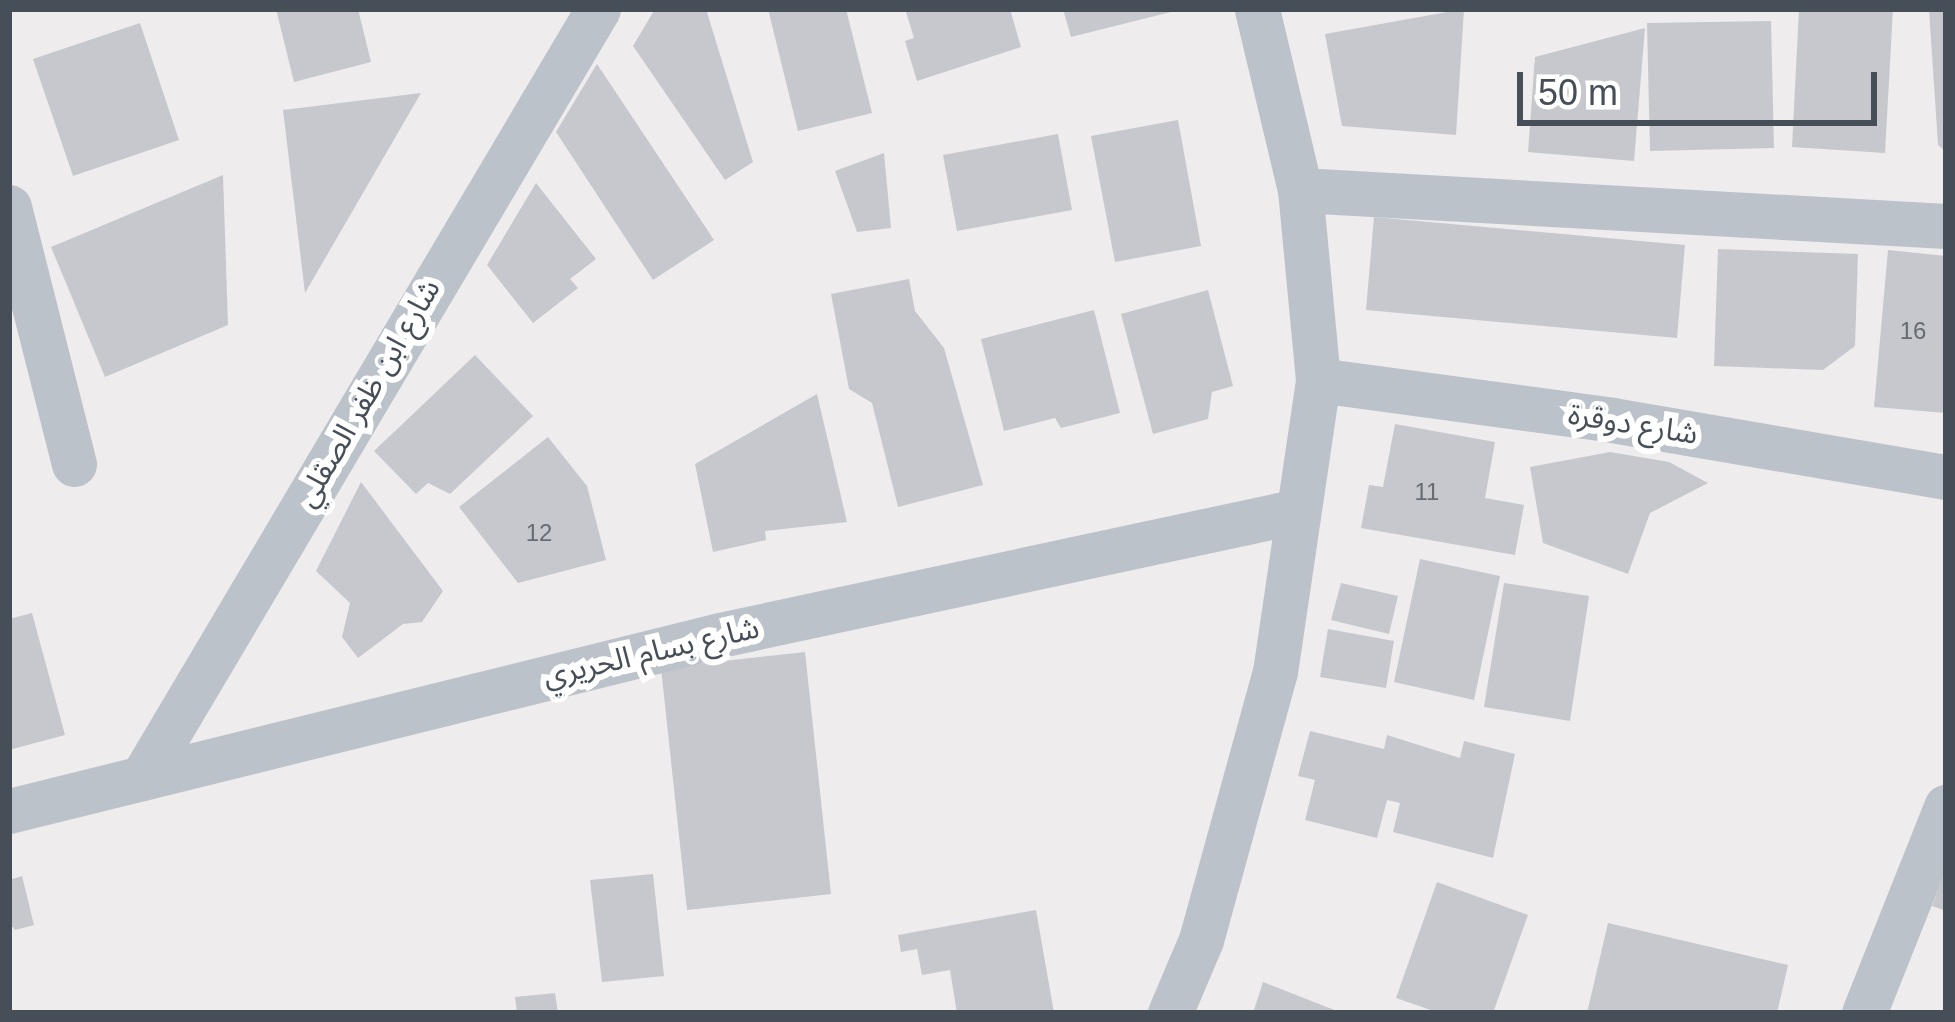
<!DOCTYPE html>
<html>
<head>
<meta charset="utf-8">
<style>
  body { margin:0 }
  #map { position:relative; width:1955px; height:1022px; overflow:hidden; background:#eeecec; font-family:Helvetica,"Noto Sans Arabic",sans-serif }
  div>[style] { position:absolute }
  .building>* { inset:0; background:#c7c8ce }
  .minor>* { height:45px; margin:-22.5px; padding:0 22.5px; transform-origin:22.5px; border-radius:22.5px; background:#bbc2ca }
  span { translate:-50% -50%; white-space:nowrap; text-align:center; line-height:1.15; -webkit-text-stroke:12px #fff; paint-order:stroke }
  .number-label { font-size:24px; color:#666c75 }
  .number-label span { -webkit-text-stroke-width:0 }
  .street-label { font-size:30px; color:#464e57 }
  .frame { position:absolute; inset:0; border:12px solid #464e57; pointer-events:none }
  .scale { position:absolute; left:1517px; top:72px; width:360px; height:54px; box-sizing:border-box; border:6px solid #464e57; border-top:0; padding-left:15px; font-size:36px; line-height:42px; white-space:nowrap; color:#464e57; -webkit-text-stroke:9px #fff; paint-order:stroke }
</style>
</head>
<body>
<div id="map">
  <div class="building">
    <div style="clip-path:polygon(276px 9px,358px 9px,371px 62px,294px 82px)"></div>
    <div style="clip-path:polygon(655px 9px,706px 9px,753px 162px,725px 180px,633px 46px)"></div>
    <div style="clip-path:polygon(768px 9px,846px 9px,872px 113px,798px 131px)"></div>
    <div style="clip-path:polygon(905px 9px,1010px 9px,1021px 47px,917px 81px,905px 41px,914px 38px)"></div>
    <div style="clip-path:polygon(1063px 9px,1175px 9px,1175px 11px,1071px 37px)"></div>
    <div style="clip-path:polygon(1464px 9px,1456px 135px,1342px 126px,1325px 34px)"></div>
    <div style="clip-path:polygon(1799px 9px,1893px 9px,1885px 153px,1792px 147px)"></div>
    <div style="clip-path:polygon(1929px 9px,1946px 9px,1946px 152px,1938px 145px)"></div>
    <div style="clip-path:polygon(1771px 21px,1774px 148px,1650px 151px,1647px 23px)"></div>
    <div style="clip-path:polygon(140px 23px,179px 140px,73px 176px,33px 59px)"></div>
    <div style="clip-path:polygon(1645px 28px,1634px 161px,1528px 152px,1535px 57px)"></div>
    <div style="clip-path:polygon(597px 64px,714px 240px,653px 280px,556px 132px)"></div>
    <div style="clip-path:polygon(421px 93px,305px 293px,283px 110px)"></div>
    <div style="clip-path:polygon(1178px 120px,1201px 246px,1115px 262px,1091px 136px)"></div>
    <div style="clip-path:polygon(1058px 134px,1072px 210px,957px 231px,943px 155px)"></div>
    <div style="clip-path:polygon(884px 153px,891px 228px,857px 232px,835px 171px)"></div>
    <div style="clip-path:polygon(223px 175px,228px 325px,105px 377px,51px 247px)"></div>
    <div style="clip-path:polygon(536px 183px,596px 259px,570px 279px,578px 288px,533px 323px,487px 265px)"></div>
    <div style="clip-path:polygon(1374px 217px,1685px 245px,1677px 338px,1366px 310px)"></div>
    <div style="clip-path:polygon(1718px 249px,1858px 254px,1855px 346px,1823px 370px,1714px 366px)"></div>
    <div style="clip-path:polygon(1888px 250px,1946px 256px,1946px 413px,1874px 407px)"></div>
    <div style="clip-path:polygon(909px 279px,915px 311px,944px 348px,983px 485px,898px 507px,872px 403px,849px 389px,831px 294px)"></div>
    <div style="clip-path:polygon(1208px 290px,1233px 386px,1212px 392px,1208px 419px,1153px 434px,1121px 314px)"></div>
    <div style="clip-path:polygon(1094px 310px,1120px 413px,1061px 428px,1055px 418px,1004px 431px,981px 339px)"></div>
    <div style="clip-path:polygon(475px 355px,533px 416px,450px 494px,428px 483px,416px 494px,374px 451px)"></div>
    <div style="clip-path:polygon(817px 394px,847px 522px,765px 531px,766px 540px,713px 552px,695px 464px)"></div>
    <div style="clip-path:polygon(1395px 424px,1495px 442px,1485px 498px,1524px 505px,1515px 555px,1361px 528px,1369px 485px,1383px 487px)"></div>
    <div style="clip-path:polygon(548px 437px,587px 486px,606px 560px,518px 583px,459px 507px)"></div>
    <div style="clip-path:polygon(1610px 452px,1669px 462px,1708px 483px,1650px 513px,1628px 574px,1543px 543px,1530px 467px)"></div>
    <div style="clip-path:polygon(361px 482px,443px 591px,422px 622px,403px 624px,358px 658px,342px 637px,350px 603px,316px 571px)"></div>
    <div style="clip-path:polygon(1420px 559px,1500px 576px,1474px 700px,1394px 682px)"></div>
    <div style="clip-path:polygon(1341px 583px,1398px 596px,1389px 634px,1331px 620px)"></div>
    <div style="clip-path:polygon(1504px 583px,1589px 596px,1570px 721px,1484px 707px)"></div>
    <div style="clip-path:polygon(32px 613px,65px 735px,9px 750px,9px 619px)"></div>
    <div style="clip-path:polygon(1328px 629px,1394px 641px,1386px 688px,1320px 677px)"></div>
    <div style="clip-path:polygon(805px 652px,831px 894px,687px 910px,661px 668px)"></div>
    <div style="clip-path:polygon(1310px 731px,1384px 749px,1387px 735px,1460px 758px,1464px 741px,1515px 754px,1493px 858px,1393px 832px,1400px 803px,1387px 800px,1377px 838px,1305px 820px,1315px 780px,1298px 776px)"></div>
    <div style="clip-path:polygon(1946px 868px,1946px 911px,1932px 906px)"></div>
    <div style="clip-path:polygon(653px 874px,664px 976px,602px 982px,590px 880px)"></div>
    <div style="clip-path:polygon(22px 876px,34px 925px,15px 930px,9px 922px,9px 880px)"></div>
    <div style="clip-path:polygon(1437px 882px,1528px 915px,1493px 1013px,1439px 1013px,1396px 998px)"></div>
    <div style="clip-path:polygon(1036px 910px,1054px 1013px,957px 1013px,950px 970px,922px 975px,917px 949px,901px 952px,898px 935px)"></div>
    <div style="clip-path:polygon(1608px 923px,1788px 965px,1777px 1013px,1587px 1013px)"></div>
    <div style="clip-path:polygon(1263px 982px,1342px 1013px,1253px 1013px)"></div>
    <div style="clip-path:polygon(555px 993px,558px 1013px,517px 1013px,515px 997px)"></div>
  </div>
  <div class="minor">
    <div style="left:1300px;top:190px;width:647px;rotate:3.19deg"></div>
    <div style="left:9px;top:207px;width:265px;rotate:75.8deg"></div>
    <div style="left:1318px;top:380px;width:297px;rotate:7.7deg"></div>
    <div style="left:1612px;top:420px;width:339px;rotate:9.7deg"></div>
    <div style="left:142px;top:778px;width:894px;rotate:-59.33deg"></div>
    <div style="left:9px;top:811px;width:732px;rotate:-13.9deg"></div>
    <div style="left:720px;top:635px;width:591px;rotate:-12.11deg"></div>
    <div style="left:1170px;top:1013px;width:79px;rotate:-67deg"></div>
    <div style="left:1201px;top:940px;width:278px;rotate:-74.6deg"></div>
    <div style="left:1275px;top:672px;width:295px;rotate:-81.6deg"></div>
    <div style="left:1318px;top:380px;width:191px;rotate:-95.4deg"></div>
    <div style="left:1300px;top:190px;width:186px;rotate:-103.4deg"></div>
    <div style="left:1864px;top:1013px;width:222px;rotate:-68.3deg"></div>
  </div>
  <div class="number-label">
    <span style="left:1913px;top:331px">16</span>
    <span style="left:1427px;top:492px">11</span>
    <span style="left:539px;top:533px">12</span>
  </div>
  <div class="street-label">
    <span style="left:368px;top:393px;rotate:-60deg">شارع ابن ظفر الصقلي</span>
    <span style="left:1633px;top:424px;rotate:9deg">شارع دوقرة</span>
    <span style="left:651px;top:652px;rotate:-13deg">شارع بسام الحريري</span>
  </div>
  <div class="frame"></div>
  <div class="scale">50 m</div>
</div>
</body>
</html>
